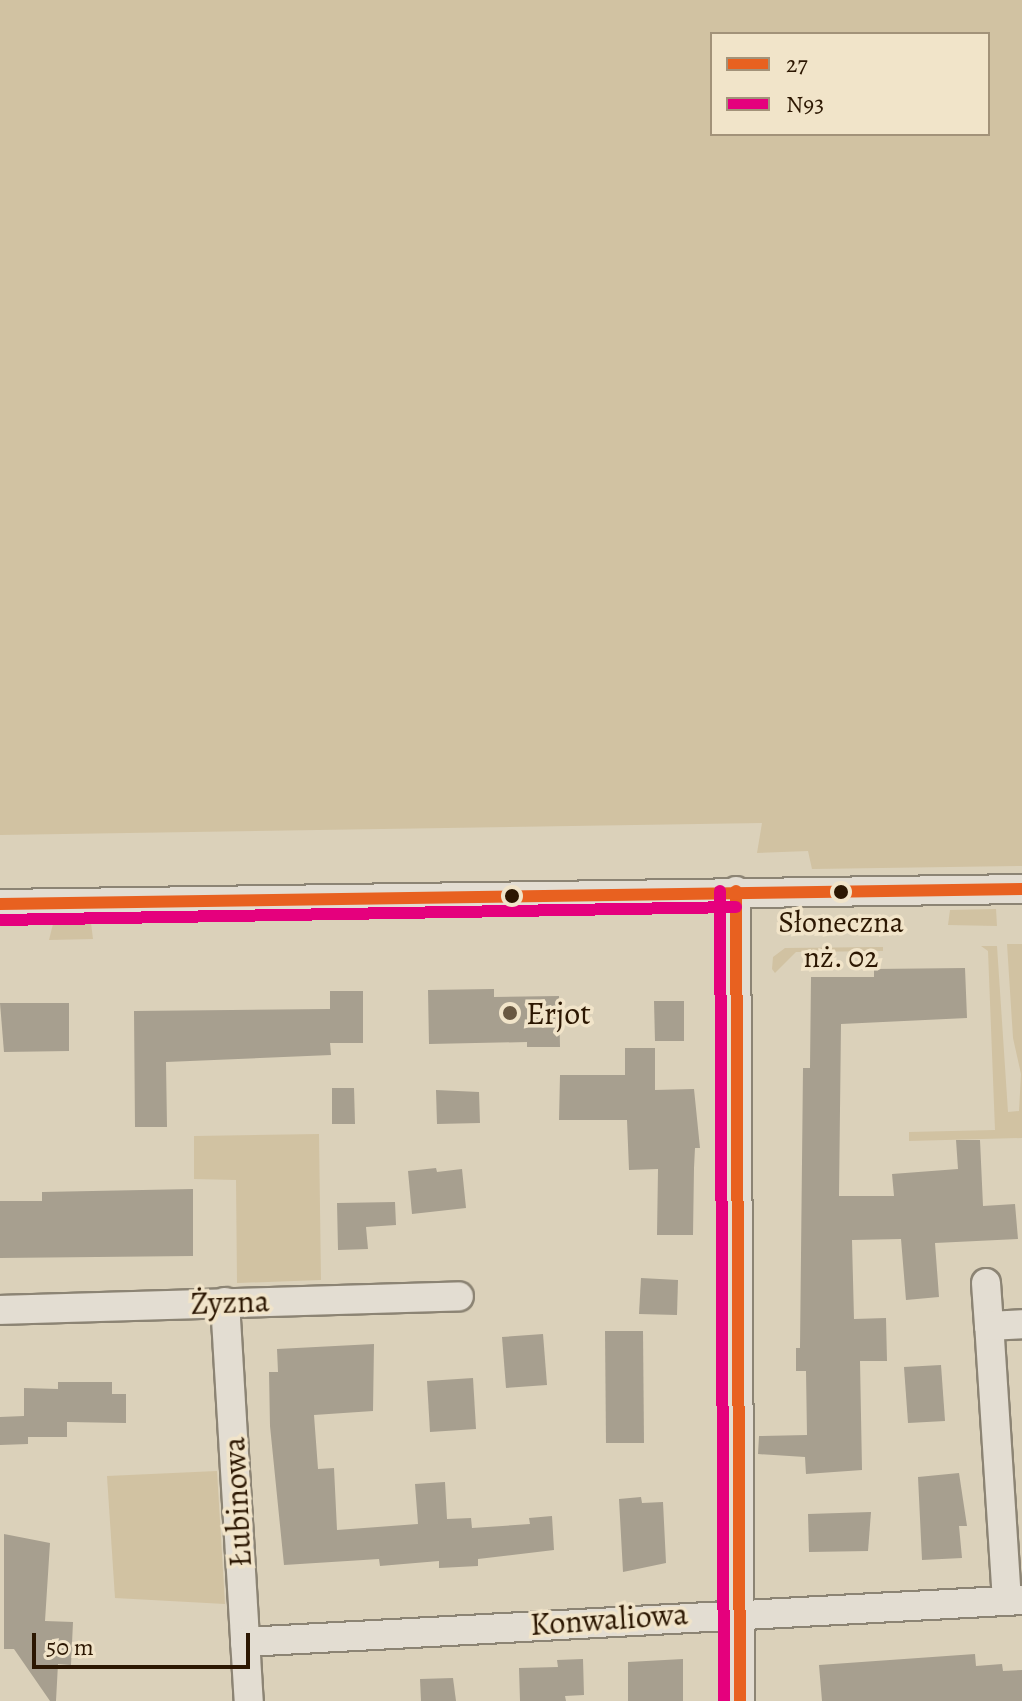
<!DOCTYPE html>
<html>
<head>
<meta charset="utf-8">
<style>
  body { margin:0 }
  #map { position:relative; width:1022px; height:1701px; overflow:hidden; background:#dbd1ba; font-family:Alegreya,serif }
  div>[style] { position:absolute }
  .green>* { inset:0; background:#d1c2a2 }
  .building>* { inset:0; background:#a79f8f }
  .roads { filter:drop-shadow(2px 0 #8c8474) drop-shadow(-2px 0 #8c8474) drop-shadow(0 2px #8c8474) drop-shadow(0 -2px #8c8474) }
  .minor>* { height:28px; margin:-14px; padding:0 14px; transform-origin:14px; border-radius:14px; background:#e3ddd2 }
  .bus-1>* { height:12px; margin:-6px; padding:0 6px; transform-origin:6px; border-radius:6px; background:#e86120 }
  .bus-2>* { height:12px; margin:-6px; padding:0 6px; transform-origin:6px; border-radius:6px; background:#e5007d }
  .dots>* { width:22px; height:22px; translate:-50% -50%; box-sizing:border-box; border:4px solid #f1e4c9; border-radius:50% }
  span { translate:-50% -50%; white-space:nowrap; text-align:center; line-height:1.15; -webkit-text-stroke:7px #f1e4c9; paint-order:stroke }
  .bus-label { font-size:30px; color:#2c1702 }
  .poi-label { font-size:32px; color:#2c1702 }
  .left { translate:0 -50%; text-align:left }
  .street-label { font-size:32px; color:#2c1702 }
  .legend { position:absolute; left:710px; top:32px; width:280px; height:104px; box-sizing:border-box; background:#f1e4c9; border:2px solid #a29279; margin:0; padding:10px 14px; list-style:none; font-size:24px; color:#2c1702 }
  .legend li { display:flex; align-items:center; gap:16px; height:40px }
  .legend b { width:40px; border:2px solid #a29279 }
  .scale { position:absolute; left:32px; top:1633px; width:218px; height:36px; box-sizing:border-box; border:4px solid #2c1702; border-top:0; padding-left:10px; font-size:24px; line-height:28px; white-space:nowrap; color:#2c1702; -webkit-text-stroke:6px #f1e4c9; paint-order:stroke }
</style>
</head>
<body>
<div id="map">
  <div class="green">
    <div style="clip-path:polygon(evenodd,0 0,1022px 0,1022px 866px,812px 869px,808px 851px,757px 853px,762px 823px,0 835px,0 0,712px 34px,988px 34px,988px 134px,712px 134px,712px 34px)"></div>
    <div style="clip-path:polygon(996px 909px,997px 926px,948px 925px,950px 910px)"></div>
    <div style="clip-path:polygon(91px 923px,93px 939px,49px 940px,53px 924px)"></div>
    <div style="clip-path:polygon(1007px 944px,1022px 944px,1022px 1138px,909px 1141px,909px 1132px,995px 1130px,988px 951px,981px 946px,997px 946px,1008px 1112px,1019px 1111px,1021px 1074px,1013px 1038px)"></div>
    <div style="clip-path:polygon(883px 947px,883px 951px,796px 952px,775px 973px,772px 969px,773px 957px,785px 948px)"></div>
    <div style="clip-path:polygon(319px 1134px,321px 1280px,237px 1283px,236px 1180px,194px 1179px,194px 1136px)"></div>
    <div style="clip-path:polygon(217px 1471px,225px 1604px,115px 1598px,107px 1476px)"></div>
  </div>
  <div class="building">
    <div style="clip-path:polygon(965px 968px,967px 1018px,841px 1024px,839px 1196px,894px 1196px,892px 1174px,958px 1169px,956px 1140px,980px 1140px,983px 1206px,1015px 1204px,1018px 1239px,935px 1243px,939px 1297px,906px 1300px,901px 1239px,852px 1240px,854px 1319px,886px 1318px,887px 1361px,860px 1361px,862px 1470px,806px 1474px,805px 1457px,758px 1454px,759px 1436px,807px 1435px,806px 1371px,796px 1371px,796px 1348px,800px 1348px,803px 1068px,810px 1068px,811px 977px,874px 977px,874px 969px)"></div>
    <div style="clip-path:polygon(494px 989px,494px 997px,559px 996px,560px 1047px,527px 1047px,527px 1042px,429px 1044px,428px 990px)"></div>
    <div style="clip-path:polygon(330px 991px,363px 991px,363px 1043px,330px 1043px,331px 1055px,166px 1062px,167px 1127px,135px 1127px,134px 1011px,330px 1009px)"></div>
    <div style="clip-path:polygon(654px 1001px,684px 1001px,684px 1041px,655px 1041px)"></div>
    <div style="clip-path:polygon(0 1003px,69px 1003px,69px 1051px,4px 1052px)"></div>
    <div style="clip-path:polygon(625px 1048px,655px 1048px,655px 1090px,694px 1089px,700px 1148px,695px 1148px,694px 1168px,693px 1235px,657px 1235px,658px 1169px,629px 1170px,627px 1120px,559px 1120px,560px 1075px,625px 1075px)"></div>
    <div style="clip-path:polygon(332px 1088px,354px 1088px,355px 1124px,332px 1124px)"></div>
    <div style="clip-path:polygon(436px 1090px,479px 1092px,480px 1123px,437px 1124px)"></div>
    <div style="clip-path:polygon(436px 1168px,437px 1172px,462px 1169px,466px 1208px,412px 1214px,408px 1171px)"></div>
    <div style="clip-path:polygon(193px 1189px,193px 1256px,0 1258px,0 1201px,42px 1201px,42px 1192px)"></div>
    <div style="clip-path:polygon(395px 1202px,396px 1225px,366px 1227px,368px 1249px,338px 1250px,337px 1203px)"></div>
    <div style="clip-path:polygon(641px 1278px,678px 1280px,677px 1315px,639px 1314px)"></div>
    <div style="clip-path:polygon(605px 1331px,643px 1331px,644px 1443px,606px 1443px)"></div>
    <div style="clip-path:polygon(543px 1334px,547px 1385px,506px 1388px,502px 1337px)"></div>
    <div style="clip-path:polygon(374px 1344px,373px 1411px,314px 1415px,318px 1469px,334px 1468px,337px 1530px,418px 1524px,415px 1484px,445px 1482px,447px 1519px,471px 1518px,472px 1528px,530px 1524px,529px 1518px,552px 1516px,554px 1550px,478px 1559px,478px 1566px,439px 1568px,439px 1561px,380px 1566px,379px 1559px,284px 1565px,270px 1426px,269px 1372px,278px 1372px,277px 1349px)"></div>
    <div style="clip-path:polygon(941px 1365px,945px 1421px,908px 1423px,904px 1367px)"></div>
    <div style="clip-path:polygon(473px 1378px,476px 1429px,430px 1432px,427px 1381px)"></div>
    <div style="clip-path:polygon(58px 1382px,112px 1382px,112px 1394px,126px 1394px,126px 1423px,67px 1422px,67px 1437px,28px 1437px,28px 1444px,0 1445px,0 1417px,24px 1416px,24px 1388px,58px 1389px)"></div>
    <div style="clip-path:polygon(959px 1473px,967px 1526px,959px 1526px,962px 1558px,922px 1560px,918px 1477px)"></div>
    <div style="clip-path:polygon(641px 1497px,642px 1503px,663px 1502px,666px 1563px,623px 1572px,619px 1499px)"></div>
    <div style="clip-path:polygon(871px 1512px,868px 1551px,809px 1552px,808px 1514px)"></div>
    <div style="clip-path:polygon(4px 1534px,50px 1543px,45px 1621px,73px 1622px,71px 1665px,58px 1664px,56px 1701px,50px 1701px,14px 1649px,4px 1649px)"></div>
    <div style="clip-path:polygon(975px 1654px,976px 1666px,1002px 1664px,1003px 1671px,1022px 1670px,1022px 1701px,822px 1701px,819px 1665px)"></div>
    <div style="clip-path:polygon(583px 1659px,584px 1695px,565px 1696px,566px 1701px,520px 1701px,519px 1668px,558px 1667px,557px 1660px)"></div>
    <div style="clip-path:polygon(683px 1659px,683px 1701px,628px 1701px,628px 1662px)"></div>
    <div style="clip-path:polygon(453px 1678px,456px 1701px,421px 1701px,420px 1679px)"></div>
  </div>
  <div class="roads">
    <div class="minor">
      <div style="left:736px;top:891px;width:810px;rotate:89.72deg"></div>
      <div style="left:0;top:904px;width:1022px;rotate:-0.84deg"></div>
      <div style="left:986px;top:1283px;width:43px;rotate:86deg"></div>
      <div style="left:225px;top:1302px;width:400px;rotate:86.6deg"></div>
      <div style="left:0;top:1310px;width:459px;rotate:-1.7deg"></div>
      <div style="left:1007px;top:1601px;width:276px;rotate:-93.7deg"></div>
      <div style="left:989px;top:1326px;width:33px;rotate:-3deg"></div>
      <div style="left:245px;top:1642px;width:778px;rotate:-3.09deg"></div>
    </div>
  </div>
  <div class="bus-1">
    <div style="left:736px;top:891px;width:810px;rotate:89.72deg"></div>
    <div style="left:0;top:904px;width:1022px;rotate:-0.84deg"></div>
  </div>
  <div class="bus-2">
    <div style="left:720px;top:891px;width:810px;rotate:89.72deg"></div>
    <div style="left:0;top:920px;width:736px;rotate:-1.01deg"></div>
  </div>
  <div class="dots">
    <div style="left:841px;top:892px;background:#2c1702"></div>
    <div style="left:512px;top:896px;background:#2c1702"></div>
    <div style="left:510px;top:1013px;background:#695842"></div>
  </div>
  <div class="bus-label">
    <span style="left:841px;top:939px">Słoneczna<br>nż. 02</span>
  </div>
  <div class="poi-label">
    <span class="left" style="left:526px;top:1013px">Erjot</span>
  </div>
  <div class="street-label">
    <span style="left:230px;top:1302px;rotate:-2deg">Żyzna</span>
    <span style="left:237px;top:1502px;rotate:-93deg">Łubinowa</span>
    <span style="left:609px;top:1619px;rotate:-4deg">Konwaliowa</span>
  </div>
  <ul class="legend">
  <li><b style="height:10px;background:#e86120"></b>27</li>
  <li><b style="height:10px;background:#e5007d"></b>N93</li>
  </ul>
  <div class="scale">50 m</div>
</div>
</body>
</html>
